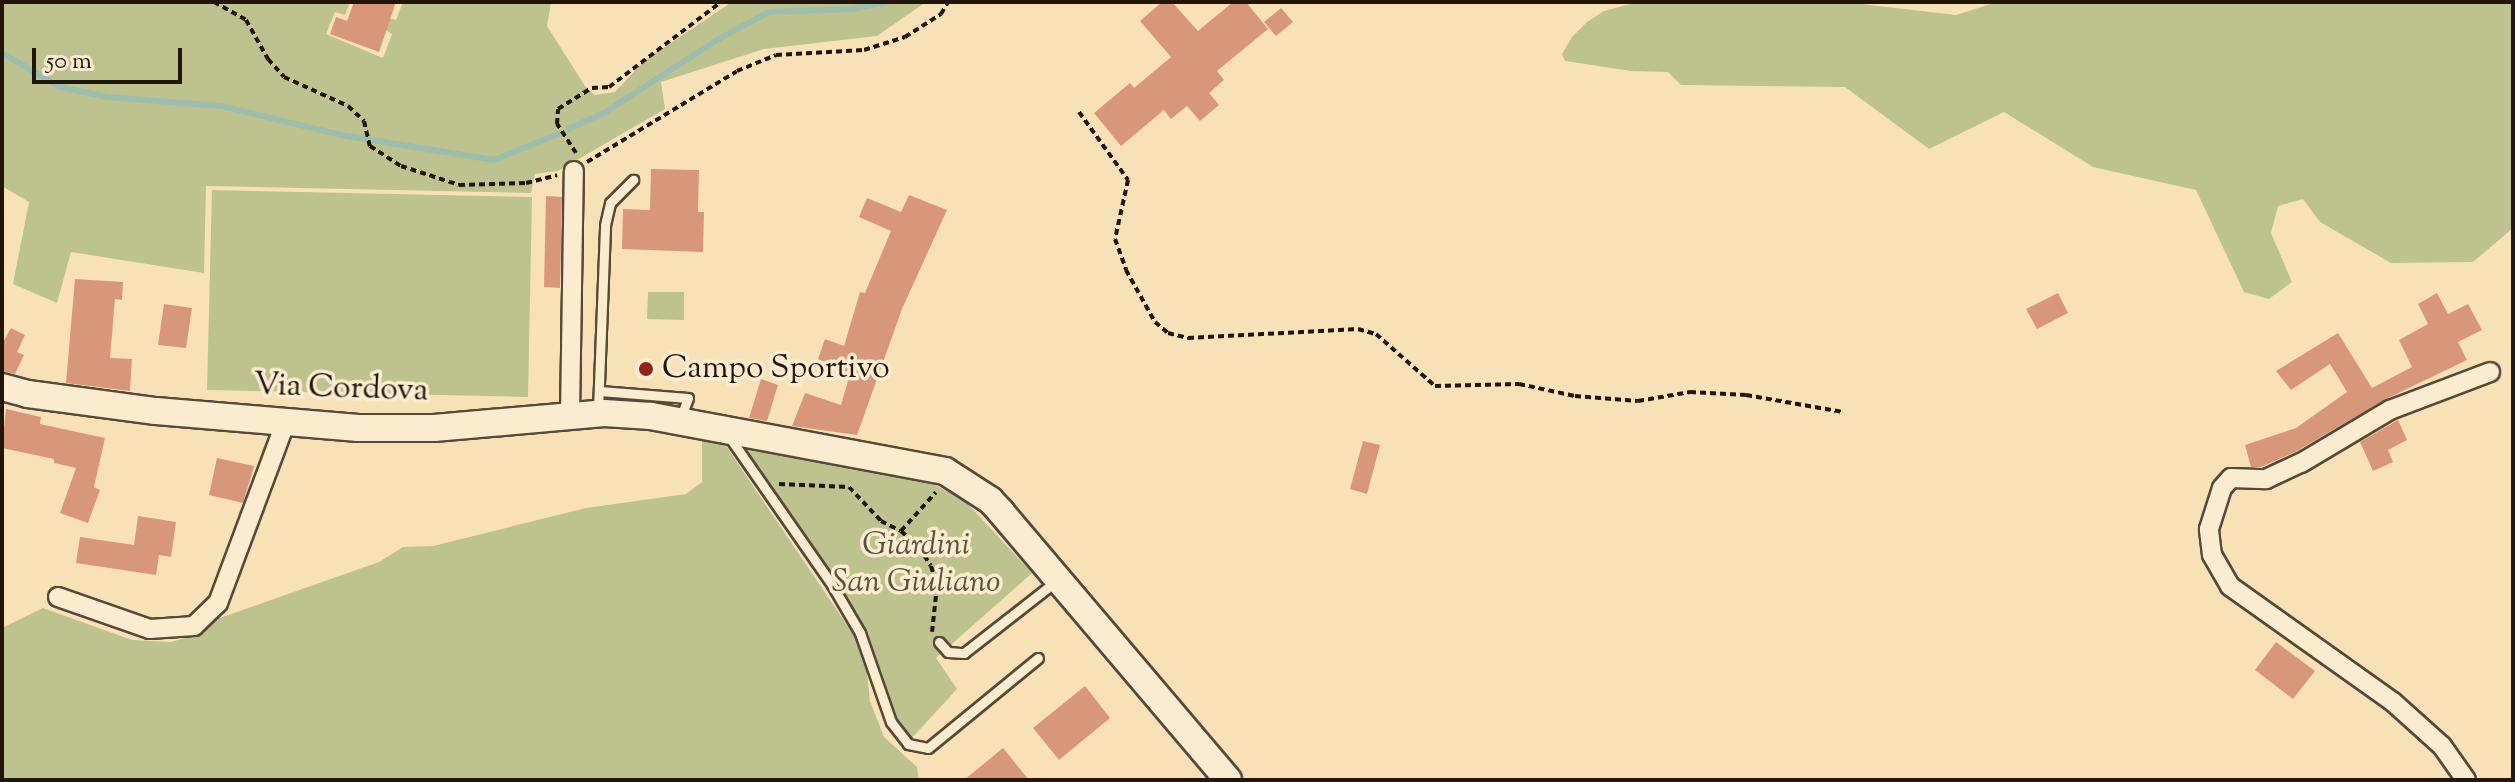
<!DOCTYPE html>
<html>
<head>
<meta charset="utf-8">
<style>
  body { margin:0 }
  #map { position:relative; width:2515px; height:782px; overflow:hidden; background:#f9e1b7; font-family:"Sorts Mill Goudy",serif }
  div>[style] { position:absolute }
  .green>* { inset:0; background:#bec28e }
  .stream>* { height:6px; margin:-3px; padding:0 3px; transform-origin:3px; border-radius:3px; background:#9ebead }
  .building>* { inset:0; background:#d8967b }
  .path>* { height:4px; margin-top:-2px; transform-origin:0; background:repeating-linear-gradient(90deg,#21150e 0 6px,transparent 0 10px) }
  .roads { filter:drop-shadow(2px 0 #574838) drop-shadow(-2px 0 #574838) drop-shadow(0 2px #574838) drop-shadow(0 -2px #574838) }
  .lane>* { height:9px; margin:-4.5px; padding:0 4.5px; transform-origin:4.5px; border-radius:4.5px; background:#fbecd0 }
  .street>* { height:18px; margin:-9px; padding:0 9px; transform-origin:9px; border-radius:9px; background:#fbecd0 }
  .secondary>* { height:26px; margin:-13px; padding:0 13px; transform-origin:13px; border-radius:13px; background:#fbecd0 }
  .dots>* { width:22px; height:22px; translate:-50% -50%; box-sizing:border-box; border:4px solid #fbecd0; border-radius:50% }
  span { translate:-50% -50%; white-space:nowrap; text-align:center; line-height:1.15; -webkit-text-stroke:7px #fbecd0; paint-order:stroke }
  .poi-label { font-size:32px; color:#21150e }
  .left { translate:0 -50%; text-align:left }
  .street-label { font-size:32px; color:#21150e }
  .park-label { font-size:32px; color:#58523b; font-style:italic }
  .frame { position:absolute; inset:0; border:4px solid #21150e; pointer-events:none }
  .scale { position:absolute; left:32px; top:48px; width:150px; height:36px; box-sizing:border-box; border:4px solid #21150e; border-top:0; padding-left:10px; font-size:24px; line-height:28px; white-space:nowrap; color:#21150e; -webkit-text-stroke:6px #fbecd0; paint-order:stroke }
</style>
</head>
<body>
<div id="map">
  <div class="green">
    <div style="clip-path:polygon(2px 2px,350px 2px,345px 15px,335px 12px,326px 34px,383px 58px,392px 34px,385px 30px,389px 18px,396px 20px,403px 2px,551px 2px,547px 26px,585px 86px,595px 95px,615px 92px,644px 61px,732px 2px,926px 2px,877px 36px,764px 49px,661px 82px,665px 109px,558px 171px,535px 174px,531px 193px,206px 186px,204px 273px,71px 252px,57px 303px,13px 284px,29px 202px,2px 186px)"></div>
    <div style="clip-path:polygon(1638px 2px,1844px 2px,1956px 15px,1997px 2px,2513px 2px,2513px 228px,2473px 262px,2391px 263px,2320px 222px,2303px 199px,2278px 206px,2271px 233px,2292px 282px,2269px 299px,2244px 292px,2196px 190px,2093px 167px,2004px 112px,1929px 149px,1845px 87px,1681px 85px,1668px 72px,1631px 71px,1565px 61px,1562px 54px,1572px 37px,1587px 22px,1604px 11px)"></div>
    <div style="clip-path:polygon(212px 190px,532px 197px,528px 397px,207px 390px)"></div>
    <div style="clip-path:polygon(648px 292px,684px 292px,684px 320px,647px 319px)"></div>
    <div style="clip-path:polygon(702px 441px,724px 443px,855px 637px,866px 664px,870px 701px,884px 737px,917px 767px,919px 780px,2px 780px,2px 628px,43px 608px,132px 640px,171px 642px,188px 637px,217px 619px,379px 562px,403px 547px,433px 546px,586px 508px,686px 494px,702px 482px)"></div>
    <div style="clip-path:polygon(739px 444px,920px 477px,965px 501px,1032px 573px,936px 658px,957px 689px,910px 740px,888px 711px,836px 587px)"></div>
  </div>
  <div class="stream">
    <div style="left:2px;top:53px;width:67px;rotate:30.4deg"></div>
    <div style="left:60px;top:87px;width:49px;rotate:11.8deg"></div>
    <div style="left:108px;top:97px;width:114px;rotate:4.5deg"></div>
    <div style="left:222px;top:106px;width:122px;rotate:13.7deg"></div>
    <div style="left:341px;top:135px;width:155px;rotate:9.3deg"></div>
    <div style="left:494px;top:160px;width:69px;rotate:-22.1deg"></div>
    <div style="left:568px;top:129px;width:39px;rotate:-24deg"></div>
    <div style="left:604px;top:113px;width:135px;rotate:-32.9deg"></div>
    <div style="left:717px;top:40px;width:59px;rotate:-28.3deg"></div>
    <div style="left:769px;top:12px;width:82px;rotate:-2.1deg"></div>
    <div style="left:851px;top:9px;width:37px;rotate:-11deg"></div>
  </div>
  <div class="building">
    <div style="clip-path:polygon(354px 2px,396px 2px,379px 52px,330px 34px,336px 17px,347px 21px)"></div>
    <div style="clip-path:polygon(1162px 2px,1172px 2px,1198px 31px,1233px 2px,1246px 2px,1268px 29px,1217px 71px,1224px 80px,1209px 93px,1219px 105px,1200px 121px,1187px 106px,1171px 119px,1164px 110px,1121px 146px,1094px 113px,1130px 83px,1134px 88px,1171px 57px,1140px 21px)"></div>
    <div style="clip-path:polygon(1281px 8px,1293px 22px,1276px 36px,1264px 22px)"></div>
    <div style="clip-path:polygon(651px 169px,699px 170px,698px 212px,704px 212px,703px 252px,622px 249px,623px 209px,650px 210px)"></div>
    <div style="clip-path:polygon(909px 195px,947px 210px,902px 309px,857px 435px,792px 426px,805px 393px,841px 405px,850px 374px,818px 359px,825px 339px,844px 346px,860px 292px,865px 293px,891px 231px,859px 217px,867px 198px,901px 212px)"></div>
    <div style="clip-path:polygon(546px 196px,562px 197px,560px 288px,544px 287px)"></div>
    <div style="clip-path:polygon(75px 279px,123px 282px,122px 300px,115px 299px,110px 358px,132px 359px,130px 391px,66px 383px)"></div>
    <div style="clip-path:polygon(2058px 293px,2068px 313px,2037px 329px,2026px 309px)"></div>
    <div style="clip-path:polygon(2437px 293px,2448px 314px,2468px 304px,2482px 330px,2458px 342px,2467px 360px,2384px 400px,2295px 452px,2261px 467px,2251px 467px,2245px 445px,2296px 428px,2347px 392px,2330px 364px,2291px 390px,2276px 371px,2338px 333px,2372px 388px,2412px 367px,2399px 340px,2428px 324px,2418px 304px)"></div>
    <div style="clip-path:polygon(164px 304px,192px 308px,186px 348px,158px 345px)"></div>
    <div style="clip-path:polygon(11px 328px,25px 335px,17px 352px,24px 355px,15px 374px,2px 371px,2px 344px)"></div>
    <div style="clip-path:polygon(761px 379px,778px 385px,767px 421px,749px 418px)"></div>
    <div style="clip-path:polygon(6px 409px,41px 417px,40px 424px,105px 438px,94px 487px,100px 490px,88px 523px,60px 513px,76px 468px,54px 463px,54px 459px,2px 448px)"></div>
    <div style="clip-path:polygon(2398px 420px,2407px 440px,2388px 450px,2393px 462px,2373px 471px,2360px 442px)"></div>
    <div style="clip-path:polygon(1363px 441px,1380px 445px,1367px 494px,1350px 489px)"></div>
    <div style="clip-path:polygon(217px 458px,254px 466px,243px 503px,209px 495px)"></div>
    <div style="clip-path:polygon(138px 516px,176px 522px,171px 557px,159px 555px,156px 575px,76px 563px,80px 537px,134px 545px)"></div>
    <div style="clip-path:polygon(2276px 642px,2315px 671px,2293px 699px,2255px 670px)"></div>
    <div style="clip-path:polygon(1085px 686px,1110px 718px,1059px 760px,1033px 728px)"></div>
    <div style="clip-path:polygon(1003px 748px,1029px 780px,964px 780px)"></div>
  </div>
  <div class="path">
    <div style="left:214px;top:2px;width:37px;rotate:29deg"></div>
    <div style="left:246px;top:20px;width:45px;rotate:60.6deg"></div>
    <div style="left:268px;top:59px;width:24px;rotate:48deg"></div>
    <div style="left:284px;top:77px;width:70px;rotate:24.4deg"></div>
    <div style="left:348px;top:106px;width:22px;rotate:43deg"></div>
    <div style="left:364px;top:121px;width:26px;rotate:77deg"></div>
    <div style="left:370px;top:146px;width:37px;rotate:33deg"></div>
    <div style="left:401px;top:166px;width:61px;rotate:18.1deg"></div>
    <div style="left:459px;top:185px;width:67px;rotate:-1.7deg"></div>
    <div style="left:526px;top:183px;width:32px;rotate:-14deg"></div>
    <div style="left:1079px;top:112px;width:84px;rotate:54.2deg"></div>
    <div style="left:1128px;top:180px;width:60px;rotate:102.4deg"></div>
    <div style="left:1115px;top:239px;width:33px;rotate:70deg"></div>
    <div style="left:1126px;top:270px;width:60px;rotate:60.9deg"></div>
    <div style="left:1155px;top:322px;width:17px;rotate:40deg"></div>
    <div style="left:1168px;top:333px;width:21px;rotate:14deg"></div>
    <div style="left:1188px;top:338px;width:170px;rotate:-3deg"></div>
    <div style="left:1358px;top:329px;width:19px;rotate:16deg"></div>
    <div style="left:1376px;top:334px;width:79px;rotate:41.4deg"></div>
    <div style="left:1435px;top:386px;width:84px;rotate:-1.4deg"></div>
    <div style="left:1519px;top:384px;width:57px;rotate:12.1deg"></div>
    <div style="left:1575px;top:396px;width:63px;rotate:4.5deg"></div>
    <div style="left:1638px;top:401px;width:53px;rotate:-9.8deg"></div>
    <div style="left:1690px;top:392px;width:56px;rotate:3.1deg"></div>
    <div style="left:1746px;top:395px;width:97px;rotate:10deg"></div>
    <div style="left:576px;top:153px;width:35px;rotate:-123deg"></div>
    <div style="left:557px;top:124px;width:15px;rotate:-86deg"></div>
    <div style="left:558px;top:109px;width:40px;rotate:-32deg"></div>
    <div style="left:592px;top:88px;width:17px;rotate:-3deg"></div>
    <div style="left:609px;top:87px;width:141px;rotate:-37.2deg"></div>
    <div style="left:587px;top:162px;width:175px;rotate:-31.2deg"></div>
    <div style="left:737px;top:71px;width:42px;rotate:-22.3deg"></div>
    <div style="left:776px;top:55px;width:88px;rotate:-3.3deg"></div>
    <div style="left:864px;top:50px;width:43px;rotate:-17.6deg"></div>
    <div style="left:905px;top:37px;width:43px;rotate:-32.6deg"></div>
    <div style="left:941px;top:14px;width:14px;rotate:-60deg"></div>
    <div style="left:779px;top:484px;width:70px;rotate:2.5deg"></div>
    <div style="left:849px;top:487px;width:47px;rotate:46.7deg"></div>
    <div style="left:881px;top:521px;width:22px;rotate:27deg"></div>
    <div style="left:901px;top:531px;width:52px;rotate:-48.1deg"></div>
    <div style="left:901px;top:531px;width:24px;rotate:42deg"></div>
    <div style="left:919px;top:547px;width:22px;rotate:58deg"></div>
    <div style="left:931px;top:566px;width:21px;rotate:73deg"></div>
    <div style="left:937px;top:586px;width:46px;rotate:96.2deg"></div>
  </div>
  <div class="roads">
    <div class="lane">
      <div style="left:600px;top:391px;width:88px;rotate:4.5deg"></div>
      <div style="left:688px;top:398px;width:22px;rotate:111deg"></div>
      <div style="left:598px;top:410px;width:185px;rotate:-87.8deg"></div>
      <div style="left:605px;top:225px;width:23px;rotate:-77deg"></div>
      <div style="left:610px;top:203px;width:33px;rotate:-45deg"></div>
      <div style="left:730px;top:438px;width:179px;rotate:55.2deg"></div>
      <div style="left:832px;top:585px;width:56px;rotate:59.7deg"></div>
      <div style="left:860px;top:633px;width:94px;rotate:70.8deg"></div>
      <div style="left:891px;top:722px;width:28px;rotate:52deg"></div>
      <div style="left:908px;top:744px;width:20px;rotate:11deg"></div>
      <div style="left:928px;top:748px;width:142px;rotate:-39.3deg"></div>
      <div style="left:939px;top:642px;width:13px;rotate:48deg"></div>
      <div style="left:948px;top:652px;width:16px;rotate:4deg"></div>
      <div style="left:964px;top:653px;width:115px;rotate:-38deg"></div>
    </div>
    <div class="street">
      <div style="left:570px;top:415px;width:244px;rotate:-89.1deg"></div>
      <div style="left:58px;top:597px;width:97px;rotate:19.2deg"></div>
      <div style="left:150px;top:629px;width:44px;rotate:-3.9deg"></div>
      <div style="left:194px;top:626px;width:33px;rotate:-44deg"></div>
      <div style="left:218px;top:603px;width:191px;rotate:-69.5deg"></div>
      <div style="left:2466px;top:780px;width:42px;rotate:-125.2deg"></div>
      <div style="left:2442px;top:746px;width:66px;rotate:-138.1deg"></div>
      <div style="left:2393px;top:702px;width:200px;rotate:-144.6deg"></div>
      <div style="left:2230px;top:586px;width:36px;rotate:-120deg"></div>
      <div style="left:2212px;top:555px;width:26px;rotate:-97deg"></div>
      <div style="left:2209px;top:529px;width:43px;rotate:-72.4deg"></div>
      <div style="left:2222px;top:488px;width:13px;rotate:-48deg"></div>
      <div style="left:2231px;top:478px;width:35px;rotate:2deg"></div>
      <div style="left:2266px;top:479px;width:38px;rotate:-25deg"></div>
      <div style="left:2301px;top:463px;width:104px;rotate:-30.8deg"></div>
      <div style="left:2390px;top:410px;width:107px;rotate:-20.8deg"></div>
    </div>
    <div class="secondary">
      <div style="left:2px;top:387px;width:27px;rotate:15deg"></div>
      <div style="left:28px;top:394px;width:129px;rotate:7.6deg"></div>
      <div style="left:156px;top:411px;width:203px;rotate:4.8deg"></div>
      <div style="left:358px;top:428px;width:76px"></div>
      <div style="left:434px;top:428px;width:171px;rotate:-5deg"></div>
      <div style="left:604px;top:413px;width:47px;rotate:3.7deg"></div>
      <div style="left:651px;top:416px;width:299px;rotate:10.6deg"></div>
      <div style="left:945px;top:471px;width:54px;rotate:32.8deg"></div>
      <div style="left:990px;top:500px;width:16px;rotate:47deg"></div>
      <div style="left:1001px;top:512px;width:351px;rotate:49.7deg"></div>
    </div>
  </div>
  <div class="dots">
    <div style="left:646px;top:369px;background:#8f2418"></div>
  </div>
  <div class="poi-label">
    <span class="left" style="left:662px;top:369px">Campo Sportivo</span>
  </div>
  <div class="street-label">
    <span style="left:341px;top:389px;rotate:2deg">Via Cordova</span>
  </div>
  <div class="park-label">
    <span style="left:916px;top:565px">Giardini<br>San Giuliano</span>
  </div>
  <div class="frame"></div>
  <div class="scale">50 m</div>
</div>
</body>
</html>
